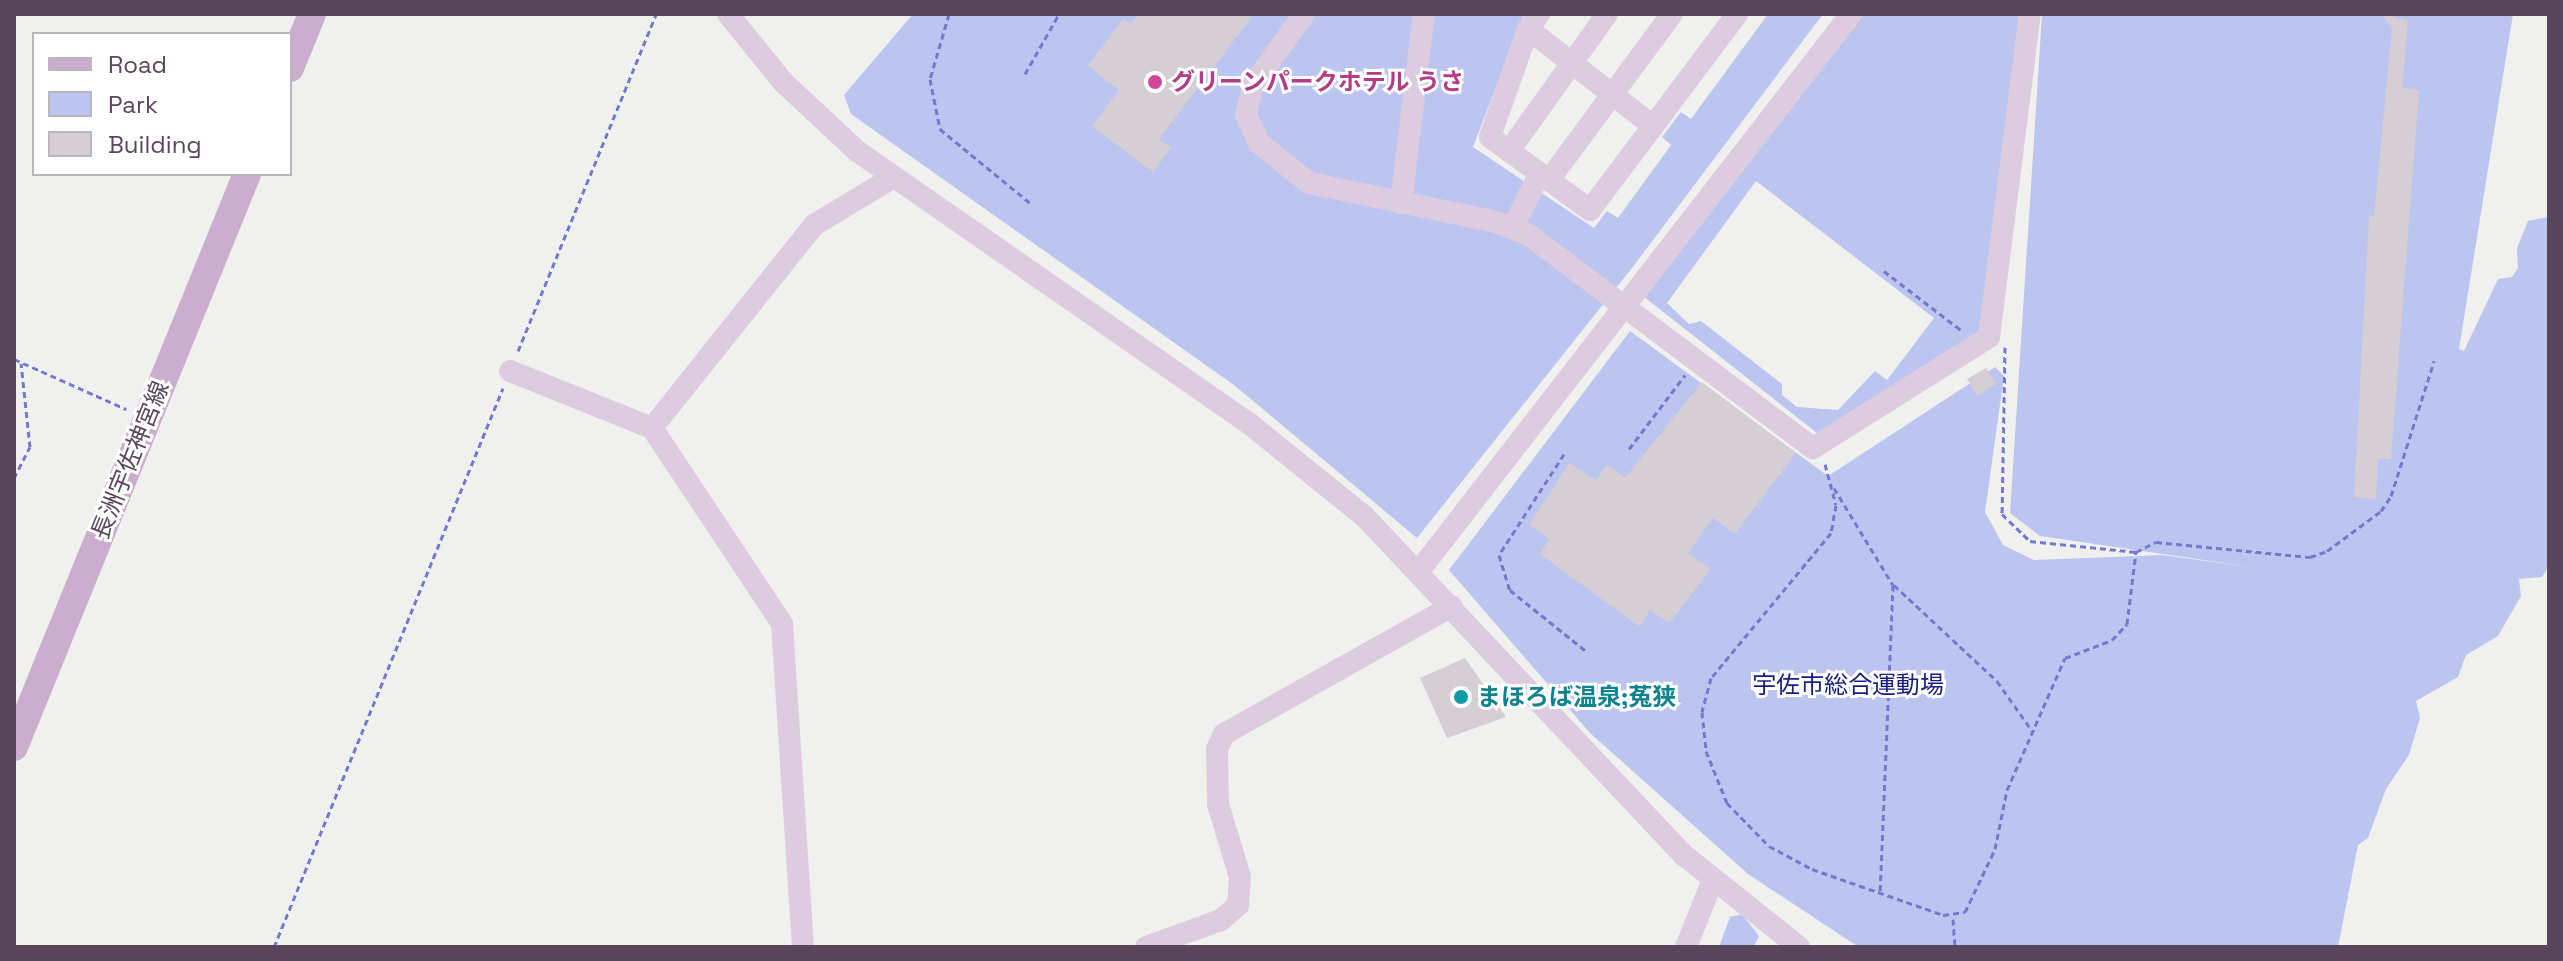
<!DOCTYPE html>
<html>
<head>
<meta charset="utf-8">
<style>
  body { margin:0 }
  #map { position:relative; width:2563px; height:961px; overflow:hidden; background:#f0f1ee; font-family:"Space Grotesk","Noto Sans JP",sans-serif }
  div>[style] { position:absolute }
  .green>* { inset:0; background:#bbc5f0 }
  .building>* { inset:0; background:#d5ced5 }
  .path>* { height:3px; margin-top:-1.5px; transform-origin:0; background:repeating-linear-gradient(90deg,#7379ce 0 6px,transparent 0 10px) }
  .minor>* { height:22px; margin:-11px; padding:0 11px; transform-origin:11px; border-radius:11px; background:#ddccdf }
  .major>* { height:28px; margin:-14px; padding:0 14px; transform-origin:14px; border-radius:14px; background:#cbadce }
  .dots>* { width:22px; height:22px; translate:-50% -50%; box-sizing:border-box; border:4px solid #fff; border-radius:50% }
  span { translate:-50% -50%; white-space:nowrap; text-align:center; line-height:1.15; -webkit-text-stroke:6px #fff; paint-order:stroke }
  .hotel-label { font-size:24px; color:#b23c85; font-weight:700 }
  .left { translate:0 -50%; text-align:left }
  .street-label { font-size:24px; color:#5a465c }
  .park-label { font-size:24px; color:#151d7f }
  .culture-label { font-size:24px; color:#0d838f; font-weight:700 }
  .frame { position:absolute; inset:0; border:16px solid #5a465c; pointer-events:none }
  .legend { position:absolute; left:32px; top:32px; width:260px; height:144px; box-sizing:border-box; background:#fff; border:2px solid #bdb5be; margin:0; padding:10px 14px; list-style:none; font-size:24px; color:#5a465c }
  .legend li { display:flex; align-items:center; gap:16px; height:40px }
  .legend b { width:40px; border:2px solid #bdb5be }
</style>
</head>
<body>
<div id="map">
  <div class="green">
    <div style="clip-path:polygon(913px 14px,1524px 14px,1473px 147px,1594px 228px,1607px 211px,1618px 218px,1671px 145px,1662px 137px,1681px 112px,1691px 119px,1768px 14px,1823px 14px,1632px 268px,1417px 538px,1234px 385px,851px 114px,844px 95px)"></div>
    <div style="clip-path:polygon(evenodd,1864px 14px,2020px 14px,1984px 335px,1817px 433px,1643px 296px,1864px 14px,1756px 181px,1934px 318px,1887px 380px,1875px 371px,1838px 410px,1797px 407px,1782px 395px,1782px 384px,1701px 321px,1689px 324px,1667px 303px,1756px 181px)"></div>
    <div style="clip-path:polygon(2042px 14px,2513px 14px,2459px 349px,2464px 351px,2498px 279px,2512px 277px,2518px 268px,2517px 248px,2528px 221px,2549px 217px,2549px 566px,2542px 577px,2519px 579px,2521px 596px,2498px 636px,2466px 655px,2458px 677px,2416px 701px,2420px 718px,2409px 755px,2386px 789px,2368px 838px,2358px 845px,2338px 947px,1857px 946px,1748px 874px,1590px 733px,1449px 570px,1630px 331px,1828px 476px,1995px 367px,2004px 376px,1985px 512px,2003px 545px,2034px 560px,2162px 555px,2258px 568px,2040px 536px,2010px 513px)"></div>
    <div style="clip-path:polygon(1742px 914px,1759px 936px,1754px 947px,1719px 947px,1730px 917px)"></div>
  </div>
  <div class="building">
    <div style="clip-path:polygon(1138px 14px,1254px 14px,1159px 139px,1171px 148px,1153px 172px,1092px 126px,1119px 90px,1088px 66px,1123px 19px,1131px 24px)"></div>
    <div style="clip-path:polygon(2382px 14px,2408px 20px,2402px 88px,2419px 90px,2391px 459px,2378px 459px,2376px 499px,2354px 497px,2369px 216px,2374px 216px,2392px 28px)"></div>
    <div style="clip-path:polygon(1986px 368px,1996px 384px,1977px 396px,1967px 379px)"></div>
    <div style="clip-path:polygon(1702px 382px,1796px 453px,1735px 534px,1713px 518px,1688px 553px,1711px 569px,1669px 623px,1650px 610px,1640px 627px,1540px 554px,1549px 539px,1529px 525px,1569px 463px,1596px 480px,1607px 465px,1625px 478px)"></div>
    <div style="clip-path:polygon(1465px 658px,1506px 717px,1447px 738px,1420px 678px)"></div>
  </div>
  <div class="path">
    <div style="left:949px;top:14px;width:68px;rotate:106.3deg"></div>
    <div style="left:930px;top:79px;width:51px;rotate:78.7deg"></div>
    <div style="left:940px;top:129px;width:117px;rotate:39.4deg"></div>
    <div style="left:1025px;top:74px;width:69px;rotate:-60.5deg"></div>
    <div style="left:1884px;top:271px;width:97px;rotate:37.5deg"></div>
    <div style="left:2005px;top:347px;width:167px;rotate:91deg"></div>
    <div style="left:2002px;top:514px;width:39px;rotate:44deg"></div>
    <div style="left:2030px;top:541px;width:107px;rotate:5.9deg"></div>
    <div style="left:2136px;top:552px;width:22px;rotate:-27deg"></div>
    <div style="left:2156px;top:542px;width:155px;rotate:5.6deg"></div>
    <div style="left:2310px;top:557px;width:18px;rotate:-19deg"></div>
    <div style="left:2327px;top:551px;width:67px;rotate:-36.5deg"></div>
    <div style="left:2381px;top:511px;width:18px;rotate:-56deg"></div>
    <div style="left:2391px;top:496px;width:142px;rotate:-72.3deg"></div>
    <div style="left:518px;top:351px;width:364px;rotate:-67.7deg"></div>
    <div style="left:14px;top:359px;width:123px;rotate:24.1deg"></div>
    <div style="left:1629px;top:449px;width:93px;rotate:-52.9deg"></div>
    <div style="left:1564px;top:454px;width:120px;rotate:122.8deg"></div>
    <div style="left:1499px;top:555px;width:37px;rotate:73deg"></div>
    <div style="left:1510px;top:590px;width:99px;rotate:38.8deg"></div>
    <div style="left:1825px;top:464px;width:42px;rotate:75deg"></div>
    <div style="left:1836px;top:505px;width:28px;rotate:100deg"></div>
    <div style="left:1831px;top:533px;width:188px;rotate:129.6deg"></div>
    <div style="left:1711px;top:678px;width:35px;rotate:105deg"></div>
    <div style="left:1702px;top:712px;width:39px;rotate:84deg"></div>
    <div style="left:1706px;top:751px;width:56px;rotate:68deg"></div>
    <div style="left:1727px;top:803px;width:60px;rotate:45.7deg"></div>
    <div style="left:1769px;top:846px;width:49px;rotate:28.1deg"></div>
    <div style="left:1812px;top:869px;width:139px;rotate:19.3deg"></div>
    <div style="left:1943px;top:915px;width:22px;rotate:-8deg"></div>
    <div style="left:1965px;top:912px;width:70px;rotate:-64.5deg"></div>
    <div style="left:1995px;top:849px;width:60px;rotate:-78.5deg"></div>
    <div style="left:2007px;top:790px;width:144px;rotate:-66.3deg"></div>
    <div style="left:2065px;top:658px;width:50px;rotate:-21deg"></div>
    <div style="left:2112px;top:640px;width:22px;rotate:-47deg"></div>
    <div style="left:2127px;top:624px;width:73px;rotate:-82.9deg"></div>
    <div style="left:14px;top:478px;width:35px;rotate:-63deg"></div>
    <div style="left:30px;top:447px;width:84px;rotate:-96.1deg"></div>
    <div style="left:1834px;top:488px;width:114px;rotate:58.7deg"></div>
    <div style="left:1893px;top:585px;width:306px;rotate:92.4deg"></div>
    <div style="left:1894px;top:585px;width:141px;rotate:43deg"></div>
    <div style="left:1997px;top:681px;width:62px;rotate:54.8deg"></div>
    <div style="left:1953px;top:919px;width:28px;rotate:86deg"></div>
    <div style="left:274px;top:947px;width:604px;rotate:-67.72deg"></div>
  </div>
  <div class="minor">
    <div style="left:728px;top:14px;width:87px;rotate:51deg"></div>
    <div style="left:783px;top:82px;width:101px;rotate:43deg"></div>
    <div style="left:857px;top:151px;width:480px;rotate:34.8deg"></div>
    <div style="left:1251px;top:425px;width:146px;rotate:38.9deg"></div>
    <div style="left:1365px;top:517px;width:466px;rotate:46.7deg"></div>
    <div style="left:1685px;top:856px;width:146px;rotate:38.6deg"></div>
    <div style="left:1304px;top:14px;width:87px;rotate:125.7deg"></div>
    <div style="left:1253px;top:85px;width:31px;rotate:103deg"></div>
    <div style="left:1246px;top:115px;width:31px;rotate:65deg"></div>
    <div style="left:1259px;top:143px;width:64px;rotate:38.7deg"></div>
    <div style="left:1309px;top:183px;width:188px;rotate:11.7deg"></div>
    <div style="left:1493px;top:221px;width:39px;rotate:21deg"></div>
    <div style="left:1529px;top:235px;width:355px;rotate:36.9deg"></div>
    <div style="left:1813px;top:448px;width:208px;rotate:-32.2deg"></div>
    <div style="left:1989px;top:337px;width:326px;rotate:-82.8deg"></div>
    <div style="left:1539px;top:14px;width:19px;rotate:126deg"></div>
    <div style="left:1528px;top:29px;width:114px;rotate:109.4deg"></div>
    <div style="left:1490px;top:137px;width:124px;rotate:36.1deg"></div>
    <div style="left:1590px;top:210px;width:245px;rotate:-53.1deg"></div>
    <div style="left:1528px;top:29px;width:158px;rotate:37.8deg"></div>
    <div style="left:1509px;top:151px;width:168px;rotate:-54.4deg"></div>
    <div style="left:1549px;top:180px;width:207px;rotate:-53.5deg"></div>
    <div style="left:1401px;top:203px;width:190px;rotate:-83.1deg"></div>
    <div style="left:1513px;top:227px;width:60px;rotate:-63.4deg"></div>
    <div style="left:510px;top:371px;width:153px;rotate:21.9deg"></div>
    <div style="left:652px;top:428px;width:235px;rotate:56.4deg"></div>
    <div style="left:782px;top:624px;width:324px;rotate:86.3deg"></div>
    <div style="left:652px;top:428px;width:260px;rotate:-51.4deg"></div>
    <div style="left:814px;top:225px;width:91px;rotate:-31.1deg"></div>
    <div style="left:1419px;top:571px;width:705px;rotate:-52.2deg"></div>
    <div style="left:1146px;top:947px;width:80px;rotate:-19.8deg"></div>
    <div style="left:1221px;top:920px;width:23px;rotate:-41deg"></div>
    <div style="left:1238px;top:905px;width:28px;rotate:-86deg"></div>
    <div style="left:1240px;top:877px;width:76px;rotate:-106.8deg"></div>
    <div style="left:1218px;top:804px;width:55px;rotate:-91deg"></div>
    <div style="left:1217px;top:749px;width:17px;rotate:-65deg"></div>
    <div style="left:1224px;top:734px;width:261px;rotate:-29.3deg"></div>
    <div style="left:1686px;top:947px;width:70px;rotate:-68.2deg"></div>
  </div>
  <div class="major">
    <div style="left:290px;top:68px;width:58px;rotate:-67.8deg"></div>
    <div style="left:14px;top:747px;width:619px;rotate:-67.87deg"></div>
  </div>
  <div class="dots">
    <div style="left:1155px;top:82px;background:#d1479c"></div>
    <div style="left:1461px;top:697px;background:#0f9aa8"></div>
  </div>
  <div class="hotel-label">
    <span class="left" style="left:1171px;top:82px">グリーンパークホテル うさ</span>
  </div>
  <div class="street-label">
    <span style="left:130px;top:460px;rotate:-68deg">長洲宇佐神宮線</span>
  </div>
  <div class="park-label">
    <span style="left:1848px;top:685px">宇佐市総合運動場</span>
  </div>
  <div class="culture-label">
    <span class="left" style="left:1477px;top:697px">まほろば温泉;菟狭</span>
  </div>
  <div class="frame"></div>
  <ul class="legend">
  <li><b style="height:10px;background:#cbadce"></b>Road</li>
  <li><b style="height:22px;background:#bbc5f0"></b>Park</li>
  <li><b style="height:22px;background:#d5ced5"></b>Building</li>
  </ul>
</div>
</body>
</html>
